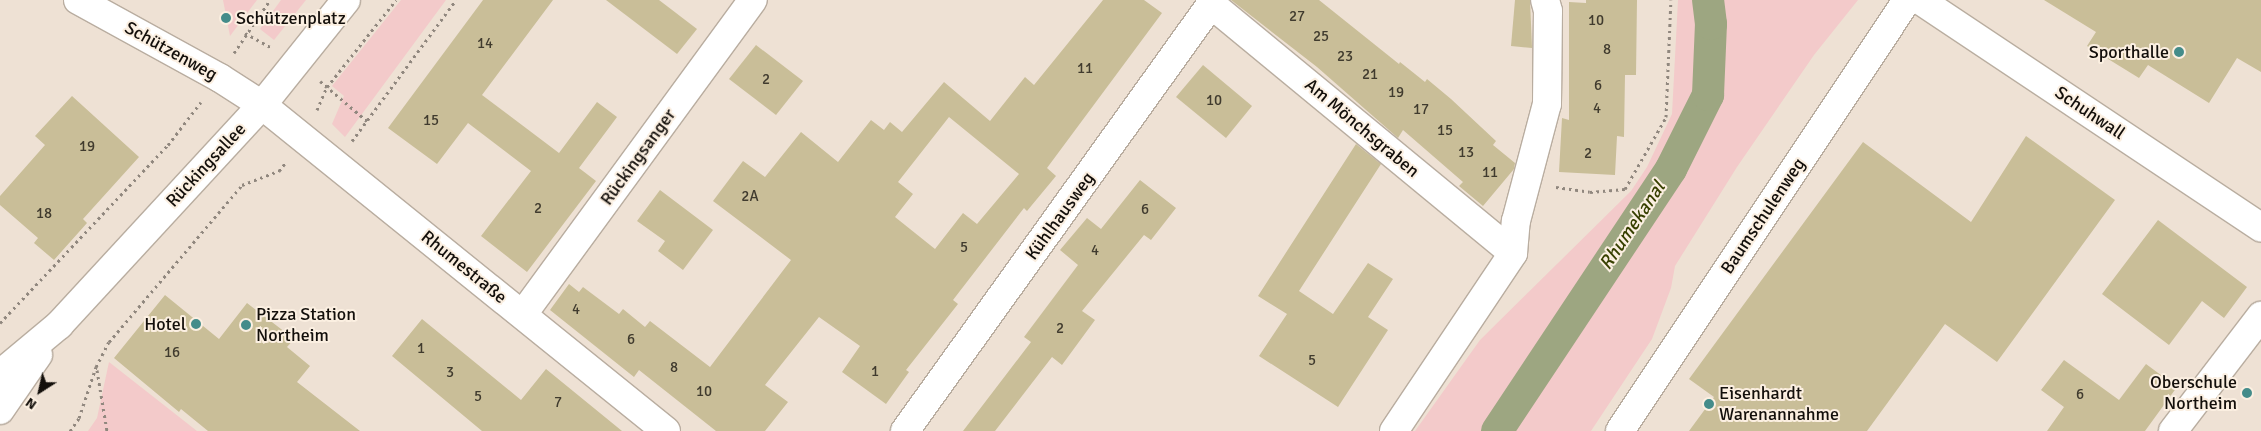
<!DOCTYPE html>
<html>
<head>
<meta charset="utf-8">
<style>
  body { margin:0 }
  #map { position:relative; width:2261px; height:431px; overflow:hidden; background:#eee1d4; font-family:Signika,sans-serif }
  div>[style] { position:absolute }
  .green>* { inset:0; background:#f3caca }
  .canal>* { height:32px; margin:-16px; padding:0 16px; transform-origin:16px; border-radius:16px; background:#9da681 }
  .building>* { inset:0; background:#c9be98 }
  .path>* { height:3px; margin-top:-1.5px; transform-origin:0; background:repeating-linear-gradient(90deg,#90877e 0 2.5px,transparent 0 6.5px) }
  .roads { filter:drop-shadow(1px 0 #b9ada0) drop-shadow(-1px 0 #b9ada0) drop-shadow(0 1px #b9ada0) drop-shadow(0 -1px #b9ada0) }
  .minor>* { height:28px; margin:-14px; padding:0 14px; transform-origin:14px; border-radius:14px; background:#fff }
  .tertiary>* { height:28px; margin:-14px; padding:0 14px; transform-origin:14px; border-radius:14px; background:#fff }
  .dots>* { width:14px; height:14px; translate:-50% -50%; box-sizing:border-box; border:2px solid #fbefe1; border-radius:50% }
  span { translate:-50% -50%; white-space:nowrap; text-align:center; line-height:1.15; -webkit-text-stroke:4px #fbefe1; paint-order:stroke }
  .number-label { font-size:15px; color:#403b2e }
  .number-label span { -webkit-text-stroke-width:0 }
  .poi-label { font-size:18px; color:#130f0b }
  .left { translate:0 -50%; text-align:left }
  .right { translate:-100% -50%; text-align:right }
  .street-label { font-size:18px; color:#130f0b }
  .water-label { font-size:19px; color:#374000; font-style:italic }
  .north { position:absolute; left:15px; top:366px; width:50px; height:50px; -webkit-text-stroke:4px #fbefe1; paint-order:stroke; rotate:215deg; font-size:14px; font-weight:700; line-height:20px; text-align:center; color:#130f0b }
  .north::after { content:''; display:block; margin:auto; width:18px; height:22px; background:#130f0b; clip-path:polygon(50% 0,100% 100%,50% 72%,0 100%) }
</style>
</head>
<body>
<div id="map">
  <div class="green">
    <div style="clip-path:polygon(223px 0,257px 0,230px 36px)"></div>
    <div style="clip-path:polygon(281px 0,306px 0,274px 40px,260px 29px)"></div>
    <div style="clip-path:polygon(401px 0,446px 0,345px 137px,332px 124px,344px 96px,332px 86px)"></div>
    <div style="clip-path:polygon(1678px 0,1858px 0,1814px 55px,1737px 167px,1675px 266px,1671px 288px,1652px 339px,1591px 431px,1415px 431px,1480px 340px,1631px 191px,1647px 167px,1672px 114px)"></div>
    <div style="clip-path:polygon(109px 362px,197px 431px,88px 431px,97px 418px)"></div>
  </div>
  <div class="canal">
    <div style="left:1497px;top:431px;width:315px;rotate:-56.4deg"></div>
    <div style="left:1671px;top:169px;width:83px;rotate:-63.4deg"></div>
    <div style="left:1708px;top:95px;width:71px;rotate:-87.6deg"></div>
    <div style="left:1711px;top:24px;width:24px;rotate:-97deg"></div>
  </div>
  <div class="building">
    <div style="clip-path:polygon(483px 0,553px 0,482px 95px,559px 153px,597px 102px,617px 117px,579px 168px,596px 181px,527px 272px,481px 236px,531px 171px,468px 123px,437px 164px,388px 128px)"></div>
    <div style="clip-path:polygon(606px 0,659px 0,697px 29px,677px 54px)"></div>
    <div style="clip-path:polygon(evenodd,1103px 0,1144px 0,1162px 13px,1047px 168px,1056px 176px,1027px 211px,1024px 208px,953px 300px,958px 304px,906px 370px,909px 372px,886px 404px,842px 372px,860px 346px,819px 317px,765px 385px,788px 402px,765px 431px,716px 431px,639px 370px,634px 377px,550px 310px,569px 284px,579px 292px,583px 287px,619px 314px,623px 309px,645px 327px,650px 321px,710px 367px,791px 260px,713px 201px,743px 161px,765px 177px,801px 132px,838px 162px,871px 120px,884px 130px,890px 122px,902px 132px,944px 82px,990px 121px,1025px 77px,1034px 85px,1103px 0,949px 117px,1019px 174px,977px 224px,963px 213px,935px 249px,895px 217px,913px 194px,898px 182px,949px 117px)"></div>
    <div style="clip-path:polygon(1231px 0,1319px 0,1399px 64px,1400px 62px,1425px 82px,1427px 79px,1451px 99px,1496px 141px,1493px 145px,1515px 163px,1514px 169px,1483px 206px,1459px 186px,1463px 182px,1403px 130px,1398px 138px,1317px 67px)"></div>
    <div style="clip-path:polygon(1515px 0,1530px 0,1532px 48px,1511px 46px)"></div>
    <div style="clip-path:polygon(1586px 0,1637px 0,1636px 75px,1625px 75px,1624px 137px,1617px 136px,1615px 175px,1559px 172px,1562px 118px,1569px 120px,1569px 2px,1586px 3px)"></div>
    <div style="clip-path:polygon(2044px 0,2261px 0,2261px 72px,2237px 58px,2209px 103px,2148px 65px,2139px 78px,2087px 46px,2096px 32px)"></div>
    <div style="clip-path:polygon(756px 45px,803px 81px,776px 115px,729px 79px)"></div>
    <div style="clip-path:polygon(1203px 65px,1252px 106px,1226px 138px,1176px 97px)"></div>
    <div style="clip-path:polygon(72px 96px,139px 157px,83px 219px,87px 223px,54px 260px,34px 243px,38px 238px,0 205px,0 196px,45px 145px,35px 136px)"></div>
    <div style="clip-path:polygon(2026px 136px,2115px 200px,1997px 362px,1945px 324px,1867px 431px,1689px 431px,1714px 397px,1689px 379px,1863px 142px,1971px 222px)"></div>
    <div style="clip-path:polygon(1356px 144px,1381px 164px,1299px 291px,1333px 314px,1368px 263px,1393px 279px,1368px 317px,1388px 330px,1338px 407px,1259px 356px,1287px 314px,1258px 296px)"></div>
    <div style="clip-path:polygon(1140px 180px,1176px 208px,1151px 240px,1144px 235px,1082px 311px,1095px 320px,1062px 365px,1052px 357px,995px 431px,963px 431px,1031px 342px,1024px 337px,1078px 265px,1060px 250px,1087px 218px,1101px 229px)"></div>
    <div style="clip-path:polygon(660px 190px,713px 230px,683px 270px,658px 251px,665px 241px,637px 221px)"></div>
    <div style="clip-path:polygon(2158px 220px,2247px 287px,2224px 318px,2202px 301px,2169px 345px,2102px 294px)"></div>
    <div style="clip-path:polygon(165px 295px,219px 339px,247px 303px,294px 339px,287px 347px,310px 366px,297px 382px,360px 431px,208px 431px,181px 409px,179px 412px,114px 358px)"></div>
    <div style="clip-path:polygon(422px 319px,521px 400px,546px 369px,622px 431px,482px 431px,392px 356px)"></div>
    <div style="clip-path:polygon(2064px 360px,2119px 400px,2146px 364px,2177px 387px,2145px 431px,2047px 431px,2064px 407px,2041px 390px)"></div>
  </div>
  <div class="path">
    <div style="left:245px;top:33px;width:29px;rotate:29deg"></div>
    <div style="left:234px;top:53px;width:64px;rotate:-55.8deg"></div>
    <div style="left:317px;top:110px;width:25px;rotate:-67deg"></div>
    <div style="left:327px;top:87px;width:9px;rotate:-139deg"></div>
    <div style="left:367px;top:121px;width:52px;rotate:-139.6deg"></div>
    <div style="left:327px;top:87px;width:111px;rotate:-51.6deg"></div>
    <div style="left:352px;top:141px;width:175px;rotate:-53.6deg"></div>
    <div style="left:1556px;top:187px;width:34px;rotate:8deg"></div>
    <div style="left:1590px;top:192px;width:35px;rotate:-5deg"></div>
    <div style="left:1625px;top:189px;width:83px;rotate:-60.3deg"></div>
    <div style="left:1666px;top:117px;width:117px;rotate:-87.6deg"></div>
    <div style="left:0;top:323px;width:245px;rotate:-46.7deg"></div>
    <div style="left:168px;top:145px;width:54px;rotate:-52.5deg"></div>
    <div style="left:97px;top:370px;width:62px;rotate:80.7deg"></div>
    <div style="left:70px;top:431px;width:16px;rotate:-55deg"></div>
    <div style="left:79px;top:418px;width:54px;rotate:-71.6deg"></div>
    <div style="left:96px;top:367px;width:28px;rotate:-63deg"></div>
    <div style="left:109px;top:342px;width:206px;rotate:-49.7deg"></div>
    <div style="left:242px;top:185px;width:40px;rotate:-21deg"></div>
    <div style="left:279px;top:171px;width:11px;rotate:-52deg"></div>
  </div>
  <div class="roads">
    <div class="minor">
      <div style="left:78px;top:0;width:162px;rotate:28.8deg"></div>
      <div style="left:220px;top:78px;width:50px;rotate:32.7deg"></div>
      <div style="left:262px;top:105px;width:519px;rotate:38.9deg"></div>
      <div style="left:1920px;top:0;width:410px;rotate:33.7deg"></div>
      <div style="left:1211px;top:4px;width:391px;rotate:39.5deg"></div>
      <div style="left:523px;top:314px;width:389px;rotate:-53.8deg"></div>
      <div style="left:905px;top:431px;width:530px;rotate:-54.36deg"></div>
      <div style="left:1394px;top:431px;width:214px;rotate:-56.2deg"></div>
      <div style="left:1513px;top:253px;width:32px;rotate:-85deg"></div>
      <div style="left:1516px;top:221px;width:121px;rotate:-75.2deg"></div>
      <div style="left:1547px;top:104px;width:93px;rotate:-89.4deg"></div>
      <div style="left:1548px;top:11px;width:11px;rotate:-105deg"></div>
      <div style="left:1620px;top:431px;width:518px;rotate:-56.34deg"></div>
      <div style="left:2173px;top:431px;width:145px;rotate:-52.6deg"></div>
    </div>
    <div class="tertiary">
      <div style="left:0;top:374px;width:77px;rotate:-39.7deg"></div>
      <div style="left:59px;top:325px;width:299px;rotate:-47.3deg"></div>
      <div style="left:262px;top:105px;width:134px;rotate:-51.3deg"></div>
      <div style="left:0;top:410px;width:67px;rotate:-55.4deg"></div>
    </div>
  </div>
  <div class="dots">
    <div style="left:226px;top:18px;background:#448c8a"></div>
    <div style="left:2179px;top:52px;background:#448c8a"></div>
    <div style="left:196px;top:324px;background:#448c8a"></div>
    <div style="left:246px;top:325px;background:#448c8a"></div>
    <div style="left:2247px;top:393px;background:#448c8a"></div>
    <div style="left:1709px;top:404px;background:#448c8a"></div>
  </div>
  <div class="number-label">
    <span style="left:1297px;top:17px">27</span>
    <span style="left:1596px;top:21px">10</span>
    <span style="left:1321px;top:37px">25</span>
    <span style="left:485px;top:44px">14</span>
    <span style="left:1607px;top:50px">8</span>
    <span style="left:1345px;top:57px">23</span>
    <span style="left:1085px;top:69px">11</span>
    <span style="left:1370px;top:75px">21</span>
    <span style="left:766px;top:80px">2</span>
    <span style="left:1598px;top:86px">6</span>
    <span style="left:1396px;top:93px">19</span>
    <span style="left:1214px;top:101px">10</span>
    <span style="left:1597px;top:109px">4</span>
    <span style="left:1421px;top:110px">17</span>
    <span style="left:431px;top:121px">15</span>
    <span style="left:1445px;top:131px">15</span>
    <span style="left:87px;top:147px">19</span>
    <span style="left:1466px;top:153px">13</span>
    <span style="left:1588px;top:154px">2</span>
    <span style="left:1490px;top:173px">11</span>
    <span style="left:750px;top:197px">2A</span>
    <span style="left:538px;top:209px">2</span>
    <span style="left:1145px;top:210px">6</span>
    <span style="left:44px;top:214px">18</span>
    <span style="left:964px;top:248px">5</span>
    <span style="left:1095px;top:251px">4</span>
    <span style="left:576px;top:310px">4</span>
    <span style="left:1060px;top:329px">2</span>
    <span style="left:631px;top:340px">6</span>
    <span style="left:421px;top:349px">1</span>
    <span style="left:172px;top:353px">16</span>
    <span style="left:1312px;top:361px">5</span>
    <span style="left:674px;top:368px">8</span>
    <span style="left:875px;top:372px">1</span>
    <span style="left:450px;top:373px">3</span>
    <span style="left:704px;top:392px">10</span>
    <span style="left:2080px;top:395px">6</span>
    <span style="left:478px;top:397px">5</span>
    <span style="left:558px;top:403px">7</span>
  </div>
  <div class="poi-label">
    <span class="left" style="left:236px;top:18px">Schützenplatz</span>
    <span class="right" style="left:2169px;top:52px">Sporthalle</span>
    <span class="left" style="left:256px;top:325px">Pizza Station<br>Northeim</span>
    <span class="right" style="left:186px;top:324px">Hotel</span>
    <span class="right" style="left:2237px;top:393px">Oberschule<br>Northeim</span>
    <span class="left" style="left:1719px;top:404px">Eisenhardt<br>Warenannahme</span>
  </div>
  <div class="street-label">
    <span style="left:171px;top:51px;rotate:29deg">Schützenweg</span>
    <span style="left:2090px;top:113px;rotate:34deg">Schuhwall</span>
    <span style="left:1362px;top:128px;rotate:40deg">Am Mönchsgraben</span>
    <span style="left:638px;top:157px;rotate:-54deg">Rückingsanger</span>
    <span style="left:206px;top:165px;rotate:-47deg">Rückingsallee</span>
    <span style="left:1060px;top:216px;rotate:-54deg">Kühlhausweg</span>
    <span style="left:1763px;top:216px;rotate:-56deg">Baumschulenweg</span>
    <span style="left:464px;top:267px;rotate:39deg">Rhumestraße</span>
  </div>
  <div class="water-label">
    <span style="left:1633px;top:226px;rotate:-56deg">Rhumekanal</span>
  </div>
  <div class="north">N</div>
</div>
</body>
</html>
